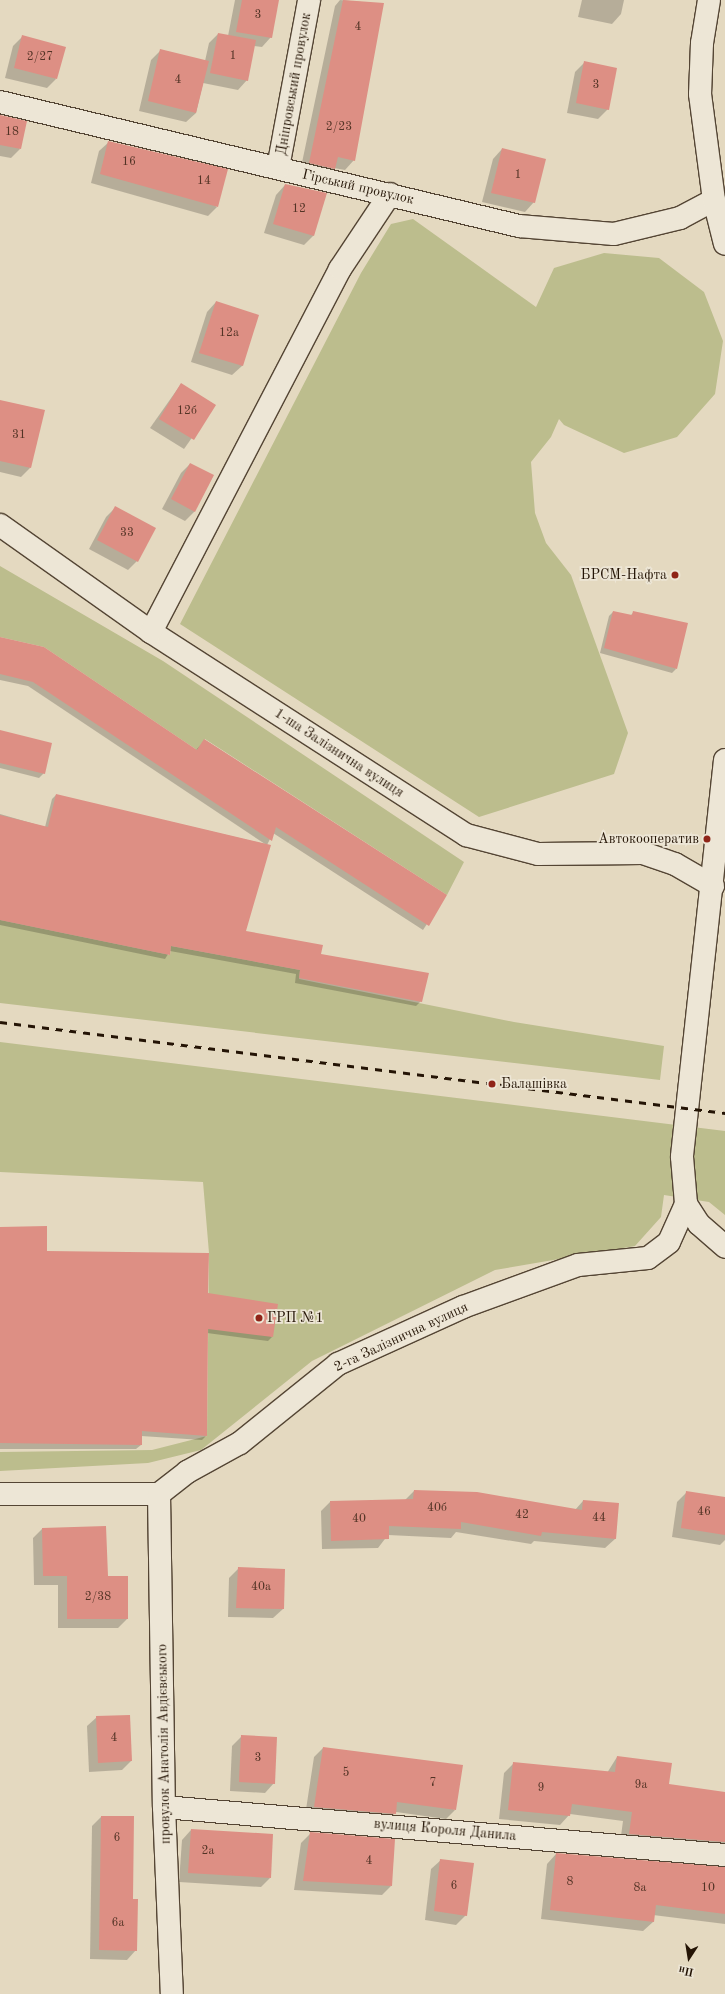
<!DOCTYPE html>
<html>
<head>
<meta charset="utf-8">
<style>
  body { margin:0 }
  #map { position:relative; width:725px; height:1994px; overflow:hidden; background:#e4d9c0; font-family:"Old Standard TT",serif }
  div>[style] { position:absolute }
  .green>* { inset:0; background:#bcbd8d }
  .shadow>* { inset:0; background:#0003 }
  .building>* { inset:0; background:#dd8f84 }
  .roads { filter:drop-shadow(1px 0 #544534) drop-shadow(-1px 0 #544534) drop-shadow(0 1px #544534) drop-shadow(0 -1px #544534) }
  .minor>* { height:22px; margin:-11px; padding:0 11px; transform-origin:11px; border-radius:11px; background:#ede6d6 }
  .tertiary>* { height:22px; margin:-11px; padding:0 11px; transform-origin:11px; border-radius:11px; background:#ede6d6 }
  .rail>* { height:3px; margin-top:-1.5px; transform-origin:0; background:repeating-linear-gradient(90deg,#241405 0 7px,transparent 0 14px) }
  .dots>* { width:11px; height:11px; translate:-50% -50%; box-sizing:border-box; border:2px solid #ede6d6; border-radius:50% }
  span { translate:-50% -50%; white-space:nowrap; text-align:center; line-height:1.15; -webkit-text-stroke:3.5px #ede6d6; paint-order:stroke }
  .number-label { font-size:12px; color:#523325 }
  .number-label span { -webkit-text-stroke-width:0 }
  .street-label { font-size:14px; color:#241405 }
  .poi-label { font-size:14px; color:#241405 }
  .right { translate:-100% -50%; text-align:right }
  .left { translate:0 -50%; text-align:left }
  .north { position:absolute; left:669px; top:1938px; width:40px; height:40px; -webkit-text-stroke:3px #ede6d6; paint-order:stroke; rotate:192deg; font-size:11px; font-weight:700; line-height:16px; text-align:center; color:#241405 }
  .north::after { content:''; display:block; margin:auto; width:14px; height:18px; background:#241405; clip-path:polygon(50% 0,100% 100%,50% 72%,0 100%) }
</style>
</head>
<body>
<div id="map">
  <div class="green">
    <div style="clip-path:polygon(413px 219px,536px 307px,554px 268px,604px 253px,659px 258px,704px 292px,723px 341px,715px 394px,677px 437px,624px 453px,564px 425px,559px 419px,551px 437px,531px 462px,535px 513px,546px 543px,571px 575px,628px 733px,614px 774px,479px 817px,180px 624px,361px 273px,391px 224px)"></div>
    <div style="clip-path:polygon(0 566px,163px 661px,464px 862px,447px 895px,205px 739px,197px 750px,44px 647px,0 637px)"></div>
    <div style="clip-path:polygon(0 920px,170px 955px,171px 946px,300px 970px,299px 979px,514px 1022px,664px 1046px,660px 1080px,0 1003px)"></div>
    <div style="clip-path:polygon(0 1042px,725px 1131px,725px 1215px,709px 1202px,664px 1195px,661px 1217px,635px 1246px,495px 1270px,312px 1361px,201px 1450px,148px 1463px,0 1471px,0 1452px,152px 1450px,207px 1436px,209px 1253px,203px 1182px,0 1172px)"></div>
  </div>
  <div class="shadow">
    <div style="clip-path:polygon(235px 0,278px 0,271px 37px,262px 47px,254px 46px,247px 80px,238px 90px,203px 83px,196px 113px,186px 122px,139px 111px,151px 60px,161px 50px,205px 61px,209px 43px,218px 34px,228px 36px)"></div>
    <div style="clip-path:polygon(340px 0,383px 4px,354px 160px,345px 170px,334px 168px,324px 178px,300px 172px,335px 6px)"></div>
    <div style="clip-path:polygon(582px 0,624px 0,621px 14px,612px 24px,578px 17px)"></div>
    <div style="clip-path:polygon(22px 37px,56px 79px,47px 88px,5px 78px,13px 46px)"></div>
    <div style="clip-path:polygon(585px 62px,608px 109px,598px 119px,567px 113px,575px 72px)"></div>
    <div style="clip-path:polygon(0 116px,20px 149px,11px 158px,0 156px)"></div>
    <div style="clip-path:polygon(109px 142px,217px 207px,208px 216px,91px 183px,99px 151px)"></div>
    <div style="clip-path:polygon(502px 149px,534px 202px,525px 212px,482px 202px,493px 159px)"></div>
    <div style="clip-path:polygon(285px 185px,326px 194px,313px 236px,304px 245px,264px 233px,276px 195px)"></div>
    <div style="clip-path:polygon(216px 302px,258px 316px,242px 366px,232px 375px,191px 362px,207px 312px)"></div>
    <div style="clip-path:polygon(181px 384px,215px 405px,184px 449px,150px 428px)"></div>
    <div style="clip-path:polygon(0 401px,30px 468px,21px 477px,0 472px)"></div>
    <div style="clip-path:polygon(190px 464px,213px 476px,194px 512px,185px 521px,162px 509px,181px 473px)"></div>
    <div style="clip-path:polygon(115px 508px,137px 561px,128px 570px,89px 549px,106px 517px)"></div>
    <div style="clip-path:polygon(613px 612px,630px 616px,634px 612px,676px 669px,672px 673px,600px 653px,609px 616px)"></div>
    <div style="clip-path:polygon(0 638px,196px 750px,205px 740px,446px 895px,423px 930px,273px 833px,267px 845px,245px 932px,320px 955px,421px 1001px,416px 1006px,295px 983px,296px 974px,170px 951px,165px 959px,0 925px,0 814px,45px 827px,52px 799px,56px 795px,265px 844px,28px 686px,0 680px)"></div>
    <div style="clip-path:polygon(0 731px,44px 773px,39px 778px,0 768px)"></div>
    <div style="clip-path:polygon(0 1228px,46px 1252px,207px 1294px,272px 1337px,268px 1341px,207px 1333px,206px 1436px,202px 1440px,141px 1436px,141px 1445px,136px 1449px,0 1449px)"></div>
    <div style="clip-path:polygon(414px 1491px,477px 1493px,575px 1510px,583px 1501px,618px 1504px,615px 1539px,605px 1548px,534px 1541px,531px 1544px,456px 1532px,451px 1538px,388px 1535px,378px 1548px,322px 1549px,321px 1511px,330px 1502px,405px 1500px)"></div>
    <div style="clip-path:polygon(687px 1492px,725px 1498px,725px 1540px,720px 1545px,672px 1537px,677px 1502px)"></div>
    <div style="clip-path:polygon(105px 1527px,107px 1577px,127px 1619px,118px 1628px,58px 1628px,58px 1585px,34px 1585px,33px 1538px,42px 1529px)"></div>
    <div style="clip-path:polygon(239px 1568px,283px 1609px,273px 1618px,228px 1617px,229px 1578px)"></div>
    <div style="clip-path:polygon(129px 1716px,131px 1761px,122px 1770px,89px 1772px,87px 1726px,97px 1717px)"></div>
    <div style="clip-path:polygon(242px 1736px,274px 1783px,265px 1793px,230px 1791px,232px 1746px)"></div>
    <div style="clip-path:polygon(323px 1748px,455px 1810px,446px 1819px,396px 1812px,386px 1823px,305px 1816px,314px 1757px)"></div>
    <div style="clip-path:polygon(617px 1757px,668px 1785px,725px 1793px,725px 1858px,620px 1843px,623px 1821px,570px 1814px,560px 1825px,499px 1819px,504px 1773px,513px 1764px,607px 1773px)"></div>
    <div style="clip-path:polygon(101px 1817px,132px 1900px,136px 1950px,127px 1960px,90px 1959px,92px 1826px)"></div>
    <div style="clip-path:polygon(191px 1830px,270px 1878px,261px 1887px,179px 1882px,182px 1840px)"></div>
    <div style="clip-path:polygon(311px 1833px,391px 1886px,382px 1895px,294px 1890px,301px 1843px)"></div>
    <div style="clip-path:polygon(556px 1854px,725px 1868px,725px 1924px,653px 1915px,653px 1922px,643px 1931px,541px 1919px,547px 1864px)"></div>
    <div style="clip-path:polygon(441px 1860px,466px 1915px,456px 1925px,425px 1920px,431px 1869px)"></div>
  </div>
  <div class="building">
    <div style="clip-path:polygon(242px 0,279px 0,272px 38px,236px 32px)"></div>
    <div style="clip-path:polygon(343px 0,384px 3px,355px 161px,338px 157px,335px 169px,309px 163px)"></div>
    <div style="clip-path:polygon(218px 33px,256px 40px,248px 81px,210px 73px)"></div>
    <div style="clip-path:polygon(22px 35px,66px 47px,57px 79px,14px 68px)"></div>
    <div style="clip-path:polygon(160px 49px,209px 61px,196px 113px,148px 101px)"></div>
    <div style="clip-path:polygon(584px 61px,617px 68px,609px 110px,576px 103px)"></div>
    <div style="clip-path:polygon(0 115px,27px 121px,21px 149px,0 145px)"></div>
    <div style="clip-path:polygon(108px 141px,228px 169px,218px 207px,100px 174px)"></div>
    <div style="clip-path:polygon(502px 148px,546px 159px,535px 203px,491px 193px)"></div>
    <div style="clip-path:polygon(285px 184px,327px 193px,314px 236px,273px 224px)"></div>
    <div style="clip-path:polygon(216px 301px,259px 315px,243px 366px,199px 353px)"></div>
    <div style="clip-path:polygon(181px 383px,216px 405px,194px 440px,159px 419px)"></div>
    <div style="clip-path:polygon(0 400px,45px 410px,31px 468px,0 461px)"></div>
    <div style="clip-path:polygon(190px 463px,214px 475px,195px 512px,171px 499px)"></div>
    <div style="clip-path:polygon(115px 506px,156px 528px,138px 562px,97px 540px)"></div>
    <div style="clip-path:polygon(613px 611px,632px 615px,633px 611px,688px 623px,677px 669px,604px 648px)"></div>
    <div style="clip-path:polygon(0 637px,44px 647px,197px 750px,204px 739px,447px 895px,429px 926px,276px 827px,272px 841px,33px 682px,0 674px)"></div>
    <div style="clip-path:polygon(0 730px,52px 743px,45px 774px,0 763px)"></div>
    <div style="clip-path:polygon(56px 794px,271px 845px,246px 931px,323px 945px,321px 954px,429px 973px,422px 1002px,299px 978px,300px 970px,171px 946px,170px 955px,0 920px,0 815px,48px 827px)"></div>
    <div style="clip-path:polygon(47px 1226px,47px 1251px,209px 1253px,208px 1293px,278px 1304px,273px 1337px,208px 1329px,207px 1436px,142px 1431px,142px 1445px,0 1443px,0 1227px)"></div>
    <div style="clip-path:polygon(414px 1490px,477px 1492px,582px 1510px,583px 1500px,619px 1503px,616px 1539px,542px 1532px,541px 1536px,461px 1522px,461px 1529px,389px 1526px,389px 1539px,331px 1541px,330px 1501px,413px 1499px)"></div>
    <div style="clip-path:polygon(686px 1491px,725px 1497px,725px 1535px,681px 1528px)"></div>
    <div style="clip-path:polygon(106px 1526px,108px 1576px,128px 1576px,128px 1619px,67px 1619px,67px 1576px,43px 1576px,42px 1528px)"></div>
    <div style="clip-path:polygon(238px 1567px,285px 1569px,284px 1609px,236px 1608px)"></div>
    <div style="clip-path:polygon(130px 1715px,132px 1761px,98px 1763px,96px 1716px)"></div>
    <div style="clip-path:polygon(241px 1735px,277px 1737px,275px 1784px,239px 1782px)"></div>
    <div style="clip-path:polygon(323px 1747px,463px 1765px,456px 1810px,397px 1802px,396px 1814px,314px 1807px)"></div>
    <div style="clip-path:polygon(617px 1756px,672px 1763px,669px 1784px,725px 1792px,725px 1842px,629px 1834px,632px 1812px,572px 1804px,570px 1816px,508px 1810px,513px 1762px,615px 1772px)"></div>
    <div style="clip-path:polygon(101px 1816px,134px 1816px,133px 1899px,138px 1899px,137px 1951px,99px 1950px)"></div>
    <div style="clip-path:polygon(191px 1829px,273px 1834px,271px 1878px,188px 1873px)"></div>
    <div style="clip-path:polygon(310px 1832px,395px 1839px,392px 1886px,303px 1881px)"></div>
    <div style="clip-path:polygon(556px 1853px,725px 1867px,725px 1914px,656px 1905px,654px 1922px,550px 1910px)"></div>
    <div style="clip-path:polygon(440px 1859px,474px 1863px,467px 1916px,434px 1911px)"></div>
  </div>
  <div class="roads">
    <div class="minor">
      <div style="left:0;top:102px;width:534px;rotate:13.44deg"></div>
      <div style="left:519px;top:226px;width:95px;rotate:4.8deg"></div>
      <div style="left:614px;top:234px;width:68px;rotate:-13.6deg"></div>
      <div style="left:680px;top:218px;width:38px;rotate:-28deg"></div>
      <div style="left:278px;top:168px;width:171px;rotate:-79.5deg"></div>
      <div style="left:0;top:525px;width:185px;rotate:35.3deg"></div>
      <div style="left:151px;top:632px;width:375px;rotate:32.8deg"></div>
      <div style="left:466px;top:835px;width:74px;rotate:14.8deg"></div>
      <div style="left:538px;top:854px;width:105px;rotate:-0.5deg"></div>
      <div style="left:643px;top:853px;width:34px;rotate:19deg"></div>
      <div style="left:675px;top:864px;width:44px;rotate:30.1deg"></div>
      <div style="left:151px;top:632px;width:409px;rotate:-62.5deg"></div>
      <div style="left:340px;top:269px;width:90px;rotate:-56.3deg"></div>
      <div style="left:0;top:1494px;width:159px"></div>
      <div style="left:159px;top:1494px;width:36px;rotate:-38deg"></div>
      <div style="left:187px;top:1472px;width:60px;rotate:-28.7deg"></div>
      <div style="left:240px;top:1443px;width:126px;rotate:-38.9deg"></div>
      <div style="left:338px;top:1364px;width:137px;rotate:-24.5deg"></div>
      <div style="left:463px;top:1307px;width:122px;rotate:-20.1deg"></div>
      <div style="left:578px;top:1265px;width:70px;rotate:-5.7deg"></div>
      <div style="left:648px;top:1258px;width:26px;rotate:-37deg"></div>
      <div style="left:669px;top:1242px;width:42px;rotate:-65.9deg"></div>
      <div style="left:159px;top:1494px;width:313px;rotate:89.1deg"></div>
      <div style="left:164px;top:1807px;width:187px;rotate:87.6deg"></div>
      <div style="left:164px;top:1807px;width:563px;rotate:4.89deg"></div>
    </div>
    <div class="tertiary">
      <div style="left:709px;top:0;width:44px;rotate:99.2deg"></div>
      <div style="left:702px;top:43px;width:51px;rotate:92.2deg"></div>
      <div style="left:700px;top:94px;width:107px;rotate:82.5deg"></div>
      <div style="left:714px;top:200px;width:45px;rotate:76deg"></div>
      <div style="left:725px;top:760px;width:399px;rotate:96.2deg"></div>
      <div style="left:682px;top:1157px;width:47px;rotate:85.1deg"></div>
      <div style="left:686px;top:1204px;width:24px;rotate:57deg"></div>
      <div style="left:699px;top:1224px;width:35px;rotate:41deg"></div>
    </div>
  </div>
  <div class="rail">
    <div style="left:0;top:1022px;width:731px;rotate:7.15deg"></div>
  </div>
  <div class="dots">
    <div style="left:675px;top:575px;background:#8f2418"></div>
    <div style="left:707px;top:839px;background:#8f2418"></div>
    <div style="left:492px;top:1084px;background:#8f2418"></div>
    <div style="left:259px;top:1318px;background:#8f2418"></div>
  </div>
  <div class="number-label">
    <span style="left:258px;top:16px">3</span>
    <span style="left:358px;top:28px">4</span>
    <span style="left:233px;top:57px">1</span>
    <span style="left:40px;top:58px">2/27</span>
    <span style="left:178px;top:81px">4</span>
    <span style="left:596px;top:86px">3</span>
    <span style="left:339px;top:128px">2/23</span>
    <span style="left:12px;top:133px">18</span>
    <span style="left:129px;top:163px">16</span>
    <span style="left:518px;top:176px">1</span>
    <span style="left:204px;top:182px">14</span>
    <span style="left:299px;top:210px">12</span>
    <span style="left:229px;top:334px">12а</span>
    <span style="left:187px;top:412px">12б</span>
    <span style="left:19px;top:436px">31</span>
    <span style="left:127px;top:534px">33</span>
    <span style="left:437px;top:1509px">40б</span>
    <span style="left:704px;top:1513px">46</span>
    <span style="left:522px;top:1516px">42</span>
    <span style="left:599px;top:1519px">44</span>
    <span style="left:359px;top:1520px">40</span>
    <span style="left:261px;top:1588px">40а</span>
    <span style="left:98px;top:1598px">2/38</span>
    <span style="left:114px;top:1739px">4</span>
    <span style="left:258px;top:1759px">3</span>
    <span style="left:346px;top:1774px">5</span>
    <span style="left:433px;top:1784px">7</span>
    <span style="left:641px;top:1786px">9а</span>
    <span style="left:541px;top:1789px">9</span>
    <span style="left:117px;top:1839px">6</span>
    <span style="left:208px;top:1852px">2а</span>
    <span style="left:369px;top:1862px">4</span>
    <span style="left:570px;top:1883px">8</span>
    <span style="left:454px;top:1887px">6</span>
    <span style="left:640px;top:1889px">8а</span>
    <span style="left:708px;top:1889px">10</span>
    <span style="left:118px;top:1924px">6а</span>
  </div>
  <div class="street-label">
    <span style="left:294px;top:84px;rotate:-80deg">Дніпровський провулок</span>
    <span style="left:358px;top:187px;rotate:13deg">Гірський провулок</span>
    <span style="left:339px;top:753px;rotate:33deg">1-ша Залізнична вулиця</span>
    <span style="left:401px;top:1337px;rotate:-25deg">2-га Залізнична вулиця</span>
    <span style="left:164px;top:1744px;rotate:-91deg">провулок Анатолія Авдієвського</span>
    <span style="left:445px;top:1830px;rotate:5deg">вулиця Короля Данила</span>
  </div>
  <div class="poi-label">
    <span class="right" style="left:667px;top:575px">БРСМ-Нафта</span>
    <span class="right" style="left:699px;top:839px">Автокооператив</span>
    <span class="left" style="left:501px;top:1084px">Балашівка</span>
    <span class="left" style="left:267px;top:1318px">ГРП №1</span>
  </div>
  <div class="north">Пн</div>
</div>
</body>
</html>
